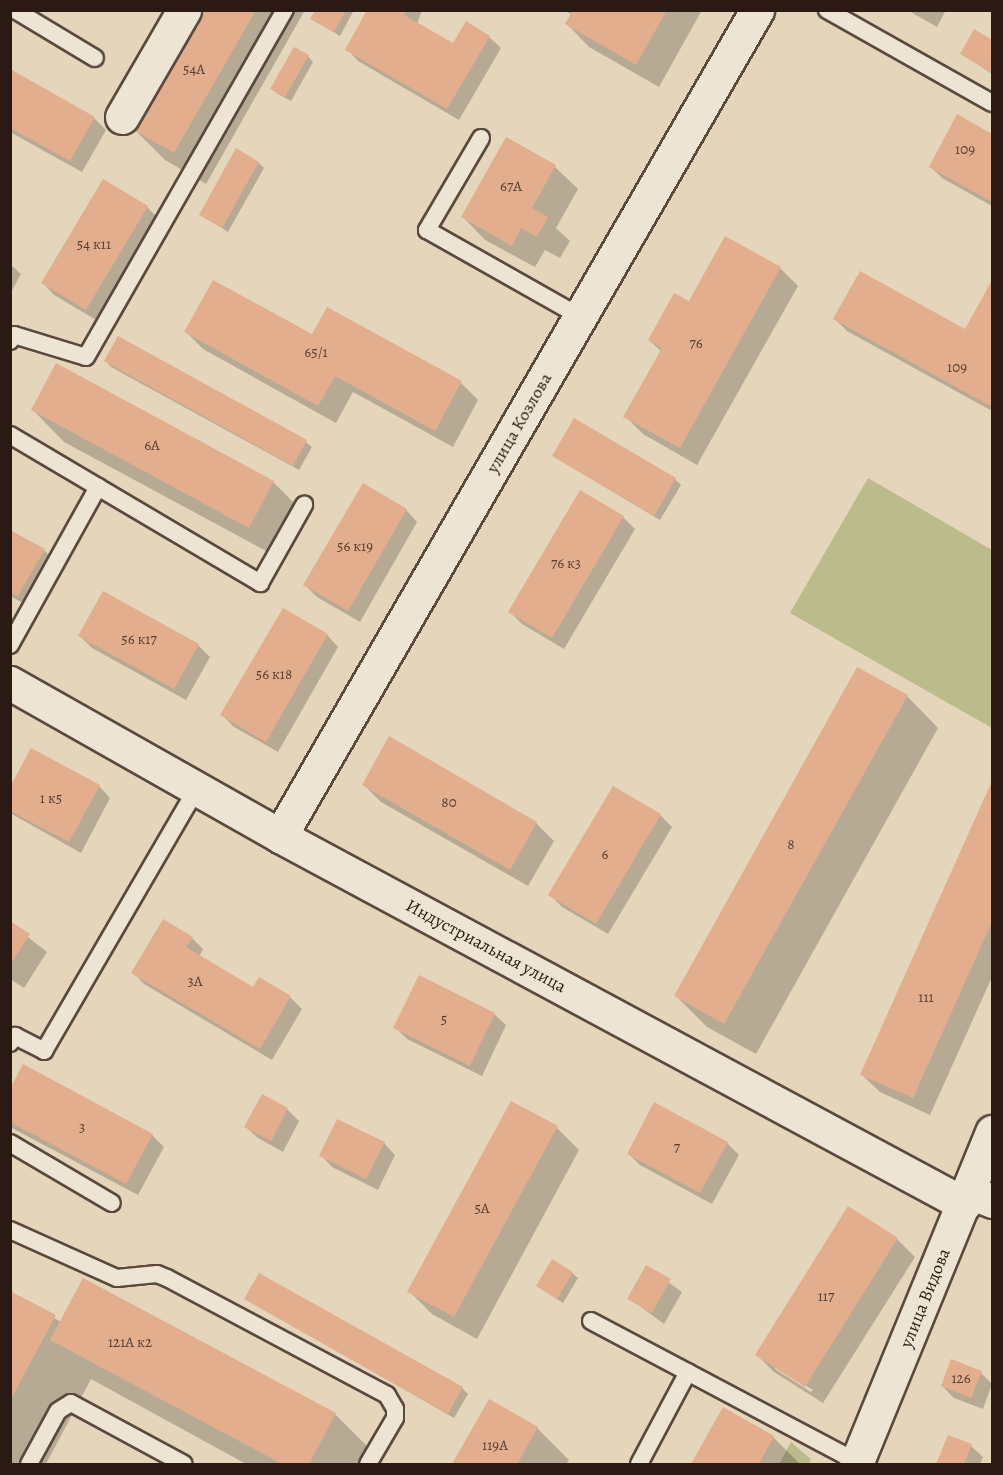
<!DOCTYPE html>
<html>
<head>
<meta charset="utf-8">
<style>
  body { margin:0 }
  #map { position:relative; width:1003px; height:1475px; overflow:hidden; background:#e5d5bb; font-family:Alegreya,serif }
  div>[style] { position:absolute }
  .green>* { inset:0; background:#bcbb8b }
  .shadow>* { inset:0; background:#0003 }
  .building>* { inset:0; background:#e2ae8d }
  .roads { filter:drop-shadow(2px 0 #5a493d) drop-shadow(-2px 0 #5a493d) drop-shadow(0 2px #5a493d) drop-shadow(0 -2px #5a493d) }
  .service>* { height:16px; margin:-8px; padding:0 8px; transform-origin:8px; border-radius:8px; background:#eee4d3 }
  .minor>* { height:33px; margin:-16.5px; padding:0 16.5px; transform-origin:16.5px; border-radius:16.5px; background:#eee4d3 }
  .tertiary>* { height:33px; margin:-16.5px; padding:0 16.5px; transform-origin:16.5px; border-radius:16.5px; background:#eee4d3 }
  span { translate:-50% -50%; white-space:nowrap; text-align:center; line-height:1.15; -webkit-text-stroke:4.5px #eee4d3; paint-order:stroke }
  .number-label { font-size:15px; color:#593f32 }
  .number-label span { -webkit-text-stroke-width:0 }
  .street-label { font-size:18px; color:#2b1a13 }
  .frame { position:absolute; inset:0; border:12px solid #2b1a13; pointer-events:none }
</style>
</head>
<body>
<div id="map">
  <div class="green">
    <div style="clip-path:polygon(868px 478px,992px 550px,992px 728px,790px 613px)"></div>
    <div style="clip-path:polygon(791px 1442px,811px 1459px,809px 1464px,779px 1464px)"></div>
  </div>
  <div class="shadow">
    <div style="clip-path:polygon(202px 10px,305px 10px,206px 184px,165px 160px,134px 129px)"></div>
    <div style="clip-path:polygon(317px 10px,354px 10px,340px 36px,312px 19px)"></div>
    <div style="clip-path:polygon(369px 10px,422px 10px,417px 24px,453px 45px,489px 37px,501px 48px,459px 120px,358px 61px,347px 49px)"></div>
    <div style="clip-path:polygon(564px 10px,702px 10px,659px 87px,589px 47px,567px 24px,572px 15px)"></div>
    <div style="clip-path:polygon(907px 10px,946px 10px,937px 27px)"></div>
    <div style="clip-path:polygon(975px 31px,992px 41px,992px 74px,962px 54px)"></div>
    <div style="clip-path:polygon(308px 56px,313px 62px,291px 101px,278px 94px,272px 88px)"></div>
    <div style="clip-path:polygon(10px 71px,94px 118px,106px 130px,82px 172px,10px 132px)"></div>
    <div style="clip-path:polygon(958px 116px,992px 136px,992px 206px,942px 178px,930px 166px)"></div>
    <div style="clip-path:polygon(506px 139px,555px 167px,578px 189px,556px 228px,570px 241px,560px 258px,545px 250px,535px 267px,485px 240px,463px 217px)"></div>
    <div style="clip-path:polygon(259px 163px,264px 168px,228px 232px,201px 214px)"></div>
    <div style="clip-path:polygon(147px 207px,159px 219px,98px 321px,54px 295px,43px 283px)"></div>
    <div style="clip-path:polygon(726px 238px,781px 269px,798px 286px,697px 465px,643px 434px,625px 416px,662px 352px,649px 340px,689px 303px)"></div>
    <div style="clip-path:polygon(10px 264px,21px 274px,10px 294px)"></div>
    <div style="clip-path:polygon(992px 283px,992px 411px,847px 331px,835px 319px,966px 331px)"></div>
    <div style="clip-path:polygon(186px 332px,312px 336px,461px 383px,478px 400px,453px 447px,353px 392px,336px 423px,203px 349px)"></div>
    <div style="clip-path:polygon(119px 338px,306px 442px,312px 447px,299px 470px,111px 367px,106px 361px)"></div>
    <div style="clip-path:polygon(33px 410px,273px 482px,305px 514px,281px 559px,64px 442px)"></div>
    <div style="clip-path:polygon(553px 456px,675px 479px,681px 485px,660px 520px)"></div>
    <div style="clip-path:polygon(406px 510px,417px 522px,360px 622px,317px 597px,305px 585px)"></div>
    <div style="clip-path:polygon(623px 517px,635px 529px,564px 649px,522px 624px,510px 612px)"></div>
    <div style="clip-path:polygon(10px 532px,44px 550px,55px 562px,30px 607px,10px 596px)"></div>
    <div style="clip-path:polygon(327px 635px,338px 647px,278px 752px,234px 727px,222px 715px)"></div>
    <div style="clip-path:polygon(80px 636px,198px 645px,210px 657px,186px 700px,92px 648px)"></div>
    <div style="clip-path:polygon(907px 696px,938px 728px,756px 1054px,707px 1027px,676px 996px)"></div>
    <div style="clip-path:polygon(363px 784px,536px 823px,554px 841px,528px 886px,381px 802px)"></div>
    <div style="clip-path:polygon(992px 784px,992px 977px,930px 1115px,880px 1092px,862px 1075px)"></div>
    <div style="clip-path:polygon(99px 786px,110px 798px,81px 853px,10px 813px,10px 790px)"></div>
    <div style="clip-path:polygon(660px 815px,672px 827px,608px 934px,562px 907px,550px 895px)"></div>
    <div style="clip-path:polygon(10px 923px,47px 952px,24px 988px,10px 979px)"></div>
    <div style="clip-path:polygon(192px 938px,203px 949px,199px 957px,254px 989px,290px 997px,302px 1009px,272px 1060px,144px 984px,133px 972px)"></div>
    <div style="clip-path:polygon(494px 1014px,506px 1025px,482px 1076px,407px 1039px,395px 1027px)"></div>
    <div style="clip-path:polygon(10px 1092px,152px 1135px,164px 1147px,138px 1195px,10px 1127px)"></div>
    <div style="clip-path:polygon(263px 1096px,288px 1110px,299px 1121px,283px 1152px,258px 1138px,246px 1127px)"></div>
    <div style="clip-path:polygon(557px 1128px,579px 1150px,477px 1339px,432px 1314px,409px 1291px)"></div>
    <div style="clip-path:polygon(384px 1143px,395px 1155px,378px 1190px,332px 1167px,321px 1155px)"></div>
    <div style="clip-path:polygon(727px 1143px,739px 1155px,712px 1204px,640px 1165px,628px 1153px)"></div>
    <div style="clip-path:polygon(evenodd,848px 1208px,897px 1239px,915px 1257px,823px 1403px,774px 1372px,757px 1355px,848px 1208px,775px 1366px,813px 1390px,811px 1392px,775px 1369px,775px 1366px)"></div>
    <div style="clip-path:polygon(647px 1267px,682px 1292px,664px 1324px,629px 1298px)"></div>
    <div style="clip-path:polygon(572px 1273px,578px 1278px,563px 1303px,537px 1286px)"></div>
    <div style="clip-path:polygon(84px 1280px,336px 1415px,381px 1460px,378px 1464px,246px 1464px,91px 1379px,46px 1464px,10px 1464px,10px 1293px,61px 1322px)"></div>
    <div style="clip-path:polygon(246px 1299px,462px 1388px,468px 1394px,454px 1418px)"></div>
    <div style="clip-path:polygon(981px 1373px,992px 1384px,983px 1409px,954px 1398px,942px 1386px)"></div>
    <div style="clip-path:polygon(490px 1401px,537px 1428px,569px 1460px,566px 1464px,453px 1464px)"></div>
    <div style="clip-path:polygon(724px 1409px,773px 1437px,800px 1464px,693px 1464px)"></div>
    <div style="clip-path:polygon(949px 1437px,971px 1446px,983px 1457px,980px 1464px,937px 1464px)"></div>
  </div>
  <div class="building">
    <div style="clip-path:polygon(200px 10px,256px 10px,174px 153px,132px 129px)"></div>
    <div style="clip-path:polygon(315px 10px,346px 10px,334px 32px,310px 19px)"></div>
    <div style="clip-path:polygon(367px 10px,406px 10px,404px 15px,453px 43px,466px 21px,490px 36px,447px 109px,345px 50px)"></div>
    <div style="clip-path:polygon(573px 10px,667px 10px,636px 65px,565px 24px)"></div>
    <div style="clip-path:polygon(974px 29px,992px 40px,992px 73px,960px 54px)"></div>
    <div style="clip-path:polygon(294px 47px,309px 55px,285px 97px,270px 89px)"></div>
    <div style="clip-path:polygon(10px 69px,95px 117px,70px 161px,10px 128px)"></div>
    <div style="clip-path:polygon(957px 114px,992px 134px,992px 202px,929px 167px)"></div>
    <div style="clip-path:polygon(506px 137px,556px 165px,532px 208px,548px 217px,537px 237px,521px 228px,512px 246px,461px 217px)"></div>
    <div style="clip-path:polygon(236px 148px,259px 162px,222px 228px,199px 215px)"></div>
    <div style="clip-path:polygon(103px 179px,148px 206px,86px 310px,41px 283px)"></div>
    <div style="clip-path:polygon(725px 236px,781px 267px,680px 448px,623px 417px,662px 348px,648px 340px,674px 293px,689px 301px)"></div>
    <div style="clip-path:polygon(860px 271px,965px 329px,992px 280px,992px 407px,833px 319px)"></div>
    <div style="clip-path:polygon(213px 280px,312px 334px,327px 307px,462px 381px,435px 431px,335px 376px,318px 406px,184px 332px)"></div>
    <div style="clip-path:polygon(118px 336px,307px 440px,293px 466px,104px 361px)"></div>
    <div style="clip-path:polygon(56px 363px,274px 481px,249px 528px,31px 410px)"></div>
    <div style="clip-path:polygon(574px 418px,676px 478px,654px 516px,552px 456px)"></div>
    <div style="clip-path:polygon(363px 483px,407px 509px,348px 611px,303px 585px)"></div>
    <div style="clip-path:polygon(580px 490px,624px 516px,552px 638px,508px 612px)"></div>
    <div style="clip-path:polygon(10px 530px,45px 549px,18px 596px,10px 592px)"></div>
    <div style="clip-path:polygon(103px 591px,199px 644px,174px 689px,78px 636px)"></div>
    <div style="clip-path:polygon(283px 608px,328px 634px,266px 742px,220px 715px)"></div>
    <div style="clip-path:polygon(857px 667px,908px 695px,724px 1024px,674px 996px)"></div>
    <div style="clip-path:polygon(389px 736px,537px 822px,510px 870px,362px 785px)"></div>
    <div style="clip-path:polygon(31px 748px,100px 785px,69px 842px,10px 811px,10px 787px)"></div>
    <div style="clip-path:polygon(992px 781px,992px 922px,913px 1098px,860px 1075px)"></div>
    <div style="clip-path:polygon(613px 786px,661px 814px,596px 924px,548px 895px)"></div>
    <div style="clip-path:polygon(163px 919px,193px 937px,186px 947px,253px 987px,259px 977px,291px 996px,260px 1049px,131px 973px)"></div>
    <div style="clip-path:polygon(10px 921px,30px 934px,10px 965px)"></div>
    <div style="clip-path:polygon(419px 975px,495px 1013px,470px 1066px,393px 1028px)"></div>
    <div style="clip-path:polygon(23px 1064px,153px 1134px,126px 1184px,10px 1122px,10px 1089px)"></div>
    <div style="clip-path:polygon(262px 1094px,288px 1108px,271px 1141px,244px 1127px)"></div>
    <div style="clip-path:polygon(511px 1101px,558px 1126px,454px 1317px,407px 1292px)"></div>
    <div style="clip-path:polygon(654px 1102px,728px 1142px,700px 1193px,627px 1154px)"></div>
    <div style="clip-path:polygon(337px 1119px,385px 1142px,366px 1179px,319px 1156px)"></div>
    <div style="clip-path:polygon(848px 1206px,898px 1238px,805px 1387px,755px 1355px)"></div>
    <div style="clip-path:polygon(552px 1259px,573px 1272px,557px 1299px,536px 1286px)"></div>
    <div style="clip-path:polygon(646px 1265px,671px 1279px,652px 1313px,627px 1299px)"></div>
    <div style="clip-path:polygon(259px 1273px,463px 1387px,448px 1414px,244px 1299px)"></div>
    <div style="clip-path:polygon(83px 1278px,336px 1413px,309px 1464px,282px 1464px,50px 1340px)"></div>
    <div style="clip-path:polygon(10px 1291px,56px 1315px,10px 1401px)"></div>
    <div style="clip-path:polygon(951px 1359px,982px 1371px,971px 1398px,941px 1386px)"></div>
    <div style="clip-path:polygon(489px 1399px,538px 1427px,517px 1464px,452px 1464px)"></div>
    <div style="clip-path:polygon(723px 1407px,774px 1436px,759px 1464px,691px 1464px)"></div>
    <div style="clip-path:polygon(948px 1435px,972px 1444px,964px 1464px,936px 1464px)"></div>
  </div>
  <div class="roads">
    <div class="service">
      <div style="left:15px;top:10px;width:93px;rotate:31deg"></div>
      <div style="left:827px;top:10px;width:189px;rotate:29.4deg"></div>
      <div style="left:481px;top:138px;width:107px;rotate:120.4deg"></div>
      <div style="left:427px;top:230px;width:177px;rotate:29.5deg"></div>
      <div style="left:10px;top:341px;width:7px;rotate:-56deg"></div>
      <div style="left:14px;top:335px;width:75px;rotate:17deg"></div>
      <div style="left:86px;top:357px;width:400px;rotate:-60.2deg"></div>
      <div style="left:10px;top:435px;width:291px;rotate:30.6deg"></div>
      <div style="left:260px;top:583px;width:90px;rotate:-60.6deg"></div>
      <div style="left:10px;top:645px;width:181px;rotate:-60.9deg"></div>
      <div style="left:10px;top:1043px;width:9px;rotate:-54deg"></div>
      <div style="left:15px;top:1036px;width:33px;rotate:27deg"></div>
      <div style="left:44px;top:1051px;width:304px;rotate:-59.8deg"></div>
      <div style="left:10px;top:1143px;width:118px;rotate:30.5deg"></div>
      <div style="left:10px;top:1230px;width:117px;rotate:24.2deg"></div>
      <div style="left:117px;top:1278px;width:40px;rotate:-5.7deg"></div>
      <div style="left:157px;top:1274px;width:11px;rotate:22deg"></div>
      <div style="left:167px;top:1278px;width:249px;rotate:28deg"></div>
      <div style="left:387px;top:1395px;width:16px;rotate:60deg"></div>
      <div style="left:395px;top:1409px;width:9px;rotate:90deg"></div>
      <div style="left:395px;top:1418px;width:53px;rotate:120.4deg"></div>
      <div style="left:591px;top:1321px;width:301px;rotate:27.9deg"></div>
      <div style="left:29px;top:1464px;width:60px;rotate:-61.3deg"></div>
      <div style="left:58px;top:1411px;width:15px;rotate:-32deg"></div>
      <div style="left:71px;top:1403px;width:128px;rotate:28.4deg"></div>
      <div style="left:639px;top:1464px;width:104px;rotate:-62deg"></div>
    </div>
    <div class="minor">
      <div style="left:122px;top:117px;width:124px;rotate:-59.9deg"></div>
      <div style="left:10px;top:683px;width:310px;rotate:29.5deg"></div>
      <div style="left:280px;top:836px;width:777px;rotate:28.28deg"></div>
      <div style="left:280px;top:836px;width:954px;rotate:-59.99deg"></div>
      <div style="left:970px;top:1192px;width:24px;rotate:22deg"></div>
    </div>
    <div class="tertiary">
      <div style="left:856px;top:1464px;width:359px;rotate:-67.7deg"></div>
    </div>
  </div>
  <div class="number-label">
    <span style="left:194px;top:70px">54А</span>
    <span style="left:965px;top:150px">109</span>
    <span style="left:511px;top:187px">67А</span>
    <span style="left:94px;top:245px">54 к11</span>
    <span style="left:696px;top:344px">76</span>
    <span style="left:316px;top:353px">65/1</span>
    <span style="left:957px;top:368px">109</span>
    <span style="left:152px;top:446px">6А</span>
    <span style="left:355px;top:547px">56 к19</span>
    <span style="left:566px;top:564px">76 к3</span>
    <span style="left:139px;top:640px">56 к17</span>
    <span style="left:274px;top:675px">56 к18</span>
    <span style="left:51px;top:799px">1 к5</span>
    <span style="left:449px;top:803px">80</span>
    <span style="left:791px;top:845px">8</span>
    <span style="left:605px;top:855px">6</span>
    <span style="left:195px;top:982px">3А</span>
    <span style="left:926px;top:998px">111</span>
    <span style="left:444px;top:1020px">5</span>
    <span style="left:82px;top:1128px">3</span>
    <span style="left:677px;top:1148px">7</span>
    <span style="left:482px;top:1209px">5А</span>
    <span style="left:826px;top:1297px">117</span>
    <span style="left:130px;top:1343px">121А к2</span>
    <span style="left:961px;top:1379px">126</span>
    <span style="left:495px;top:1446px">119А</span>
  </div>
  <div class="street-label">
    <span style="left:519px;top:423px;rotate:-60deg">улица Козлова</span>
    <span style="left:486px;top:946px;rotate:28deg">Индустриальная улица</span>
    <span style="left:925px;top:1298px;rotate:-68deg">улица Видова</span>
  </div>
  <div class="frame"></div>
</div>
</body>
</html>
